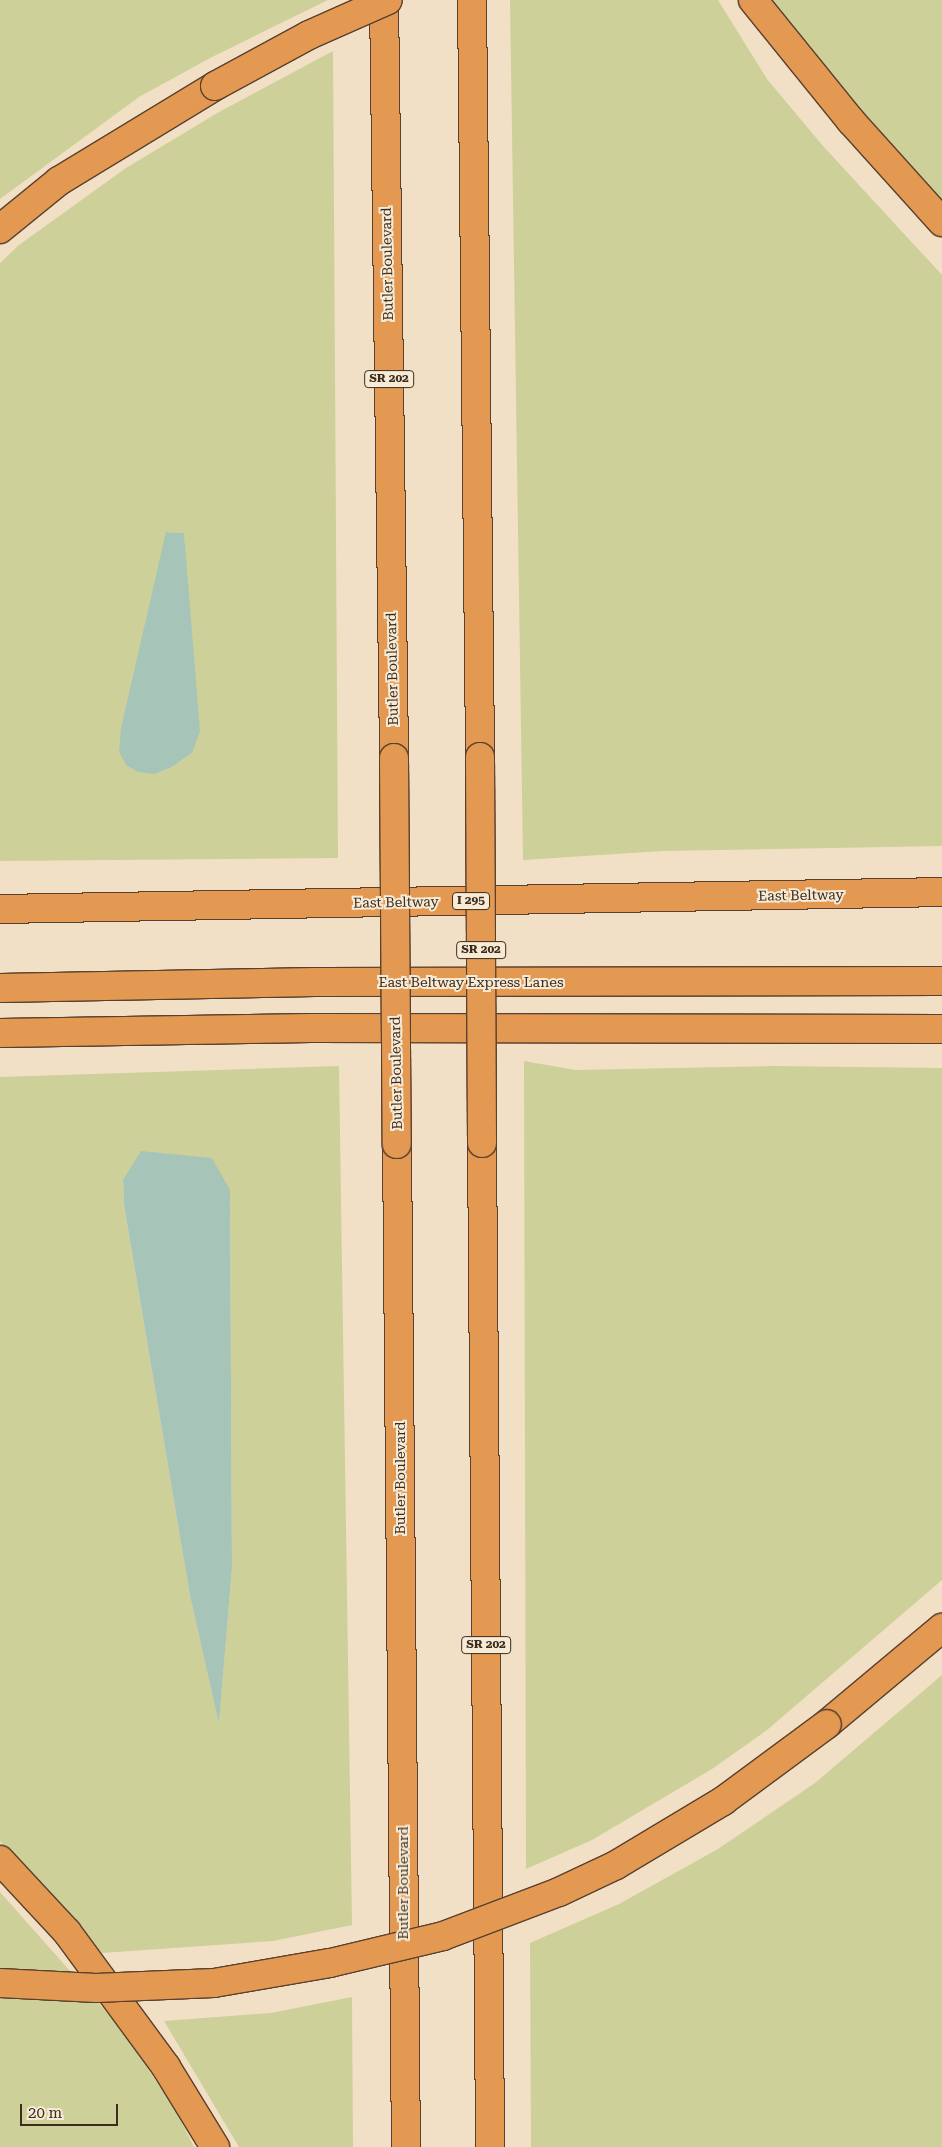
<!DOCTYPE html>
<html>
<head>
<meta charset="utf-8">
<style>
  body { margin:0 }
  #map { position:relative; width:942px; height:2147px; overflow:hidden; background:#f1e0c5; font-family:"Roboto Serif",serif }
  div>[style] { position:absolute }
  .green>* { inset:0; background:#cdd098 }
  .water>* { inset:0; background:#a7c4b9 }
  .roads { filter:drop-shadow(1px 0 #5a402e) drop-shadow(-1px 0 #5a402e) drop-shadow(0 1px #5a402e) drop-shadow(0 -1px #5a402e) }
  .motorway>* { height:28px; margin:-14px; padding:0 14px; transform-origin:14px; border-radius:14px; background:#e39952 }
  .bridges { filter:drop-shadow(1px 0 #5a402e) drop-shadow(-1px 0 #5a402e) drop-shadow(0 1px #5a402e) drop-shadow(0 -1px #5a402e) }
  .motorway-bridge>* { height:28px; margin:-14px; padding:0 14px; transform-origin:14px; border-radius:14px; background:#e39952 }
  span { translate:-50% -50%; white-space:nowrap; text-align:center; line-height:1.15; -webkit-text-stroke:4px #f7ebd5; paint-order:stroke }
  .shield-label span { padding:1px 4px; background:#f7ebd5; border:1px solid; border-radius:4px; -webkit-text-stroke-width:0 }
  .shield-label { font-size:12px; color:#3c2b1e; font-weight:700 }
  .street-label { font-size:14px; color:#3c2b1e }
  .scale { position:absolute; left:20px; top:2104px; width:98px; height:22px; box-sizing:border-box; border:2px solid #3c2b1e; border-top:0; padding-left:6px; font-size:15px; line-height:18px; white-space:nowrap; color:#3c2b1e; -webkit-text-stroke:4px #f7ebd5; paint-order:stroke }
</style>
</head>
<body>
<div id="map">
  <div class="green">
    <div style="clip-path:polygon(0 0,328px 0,212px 57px,139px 97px,0 199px)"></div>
    <div style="clip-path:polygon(510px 0,718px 0,767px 79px,823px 146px,942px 275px,942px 846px,662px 851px,523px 860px)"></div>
    <div style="clip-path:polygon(764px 0,942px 0,942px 207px)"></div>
    <div style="clip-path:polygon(evenodd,333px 51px,338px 858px,0 861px,0 263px,19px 245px,126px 168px,219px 112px,333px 51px,166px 532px,184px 533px,192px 753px,172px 767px,155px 774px,166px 532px)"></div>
    <div style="clip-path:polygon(524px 1061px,575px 1070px,773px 1066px,942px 1068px,942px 1580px,767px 1730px,712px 1769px,592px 1840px,526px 1869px)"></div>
    <div style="clip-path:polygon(evenodd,339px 1066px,352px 1925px,273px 1941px,102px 1953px,0 1841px,0 1077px,339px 1066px,123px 1180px,230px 1190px,232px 1568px,219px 1721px,190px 1596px,124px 1205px,123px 1180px)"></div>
    <div style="clip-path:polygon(942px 1675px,942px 2147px,531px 2147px,530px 1943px,619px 1904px,718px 1849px,815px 1783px)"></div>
    <div style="clip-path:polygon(0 1892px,125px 2033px,178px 2115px,194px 2147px,0 2147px)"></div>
    <div style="clip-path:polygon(352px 1997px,353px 2147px,239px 2147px,164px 2021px,271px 2013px)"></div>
  </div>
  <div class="water">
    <div style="clip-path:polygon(166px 532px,184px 533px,200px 731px,192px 753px,172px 767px,155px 774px,138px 772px,126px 765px,119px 752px,121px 728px)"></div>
    <div style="clip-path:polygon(141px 1151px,212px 1158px,230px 1190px,232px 1568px,219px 1723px,190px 1596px,124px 1205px,123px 1180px)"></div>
  </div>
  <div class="roads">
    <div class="motorway">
      <div style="left:384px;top:0;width:758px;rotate:89.24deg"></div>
      <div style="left:472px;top:0;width:757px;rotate:89.39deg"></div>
      <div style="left:753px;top:0;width:156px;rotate:51deg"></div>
      <div style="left:851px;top:121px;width:136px;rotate:48deg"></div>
      <div style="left:0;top:229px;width:76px;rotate:-39.1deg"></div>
      <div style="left:59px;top:181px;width:183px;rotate:-31.3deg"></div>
      <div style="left:0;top:909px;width:942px;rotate:-1.03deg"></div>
      <div style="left:0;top:988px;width:315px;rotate:-1.1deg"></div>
      <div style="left:315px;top:982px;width:627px;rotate:-0.09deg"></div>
      <div style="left:0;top:1033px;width:311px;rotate:-0.9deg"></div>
      <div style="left:311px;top:1028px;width:631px;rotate:0.09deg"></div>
      <div style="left:482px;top:1143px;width:1004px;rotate:89.54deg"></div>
      <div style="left:397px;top:1144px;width:1003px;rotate:89.49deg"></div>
      <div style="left:827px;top:1724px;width:150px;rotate:-39.9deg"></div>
      <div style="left:0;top:1860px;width:98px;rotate:47.1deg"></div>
      <div style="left:67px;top:1932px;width:167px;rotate:53.7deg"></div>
      <div style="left:166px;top:2067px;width:94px;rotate:58.5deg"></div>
    </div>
  </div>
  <div class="bridges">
    <div class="motorway-bridge">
      <div style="left:215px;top:86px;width:107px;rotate:-28.5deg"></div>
      <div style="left:309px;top:35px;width:86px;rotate:-23.9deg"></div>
      <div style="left:480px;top:757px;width:386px;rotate:89.7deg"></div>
      <div style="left:394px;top:758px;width:386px;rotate:89.6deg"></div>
      <div style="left:0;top:1983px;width:96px;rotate:3deg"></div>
      <div style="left:96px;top:1988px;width:118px;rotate:-2.4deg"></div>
      <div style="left:214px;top:1983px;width:118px;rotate:-9.8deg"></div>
      <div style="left:330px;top:1963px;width:116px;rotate:-13.4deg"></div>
      <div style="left:443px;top:1936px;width:124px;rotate:-20.8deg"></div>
      <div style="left:559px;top:1892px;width:63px;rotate:-25.3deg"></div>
      <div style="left:616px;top:1865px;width:125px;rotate:-30.9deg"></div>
      <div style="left:723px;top:1801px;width:129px;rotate:-36.5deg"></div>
    </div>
  </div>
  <div class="shield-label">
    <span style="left:389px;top:379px">SR 202</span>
    <span style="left:471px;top:901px">I 295</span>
    <span style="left:481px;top:950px">SR 202</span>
    <span style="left:486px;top:1645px">SR 202</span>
  </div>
  <div class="street-label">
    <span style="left:387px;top:264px;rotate:-91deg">Butler Boulevard</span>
    <span style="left:392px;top:669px;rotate:-91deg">Butler Boulevard</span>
    <span style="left:801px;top:895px;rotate:-1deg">East Beltway</span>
    <span style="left:396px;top:902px;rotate:-1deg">East Beltway</span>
    <span style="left:471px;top:982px">East Beltway Express Lanes</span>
    <span style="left:396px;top:1073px;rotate:-91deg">Butler Boulevard</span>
    <span style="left:400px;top:1478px;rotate:-90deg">Butler Boulevard</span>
    <span style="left:403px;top:1883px;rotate:-90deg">Butler Boulevard</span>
  </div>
  <div class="scale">20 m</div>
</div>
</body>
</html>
